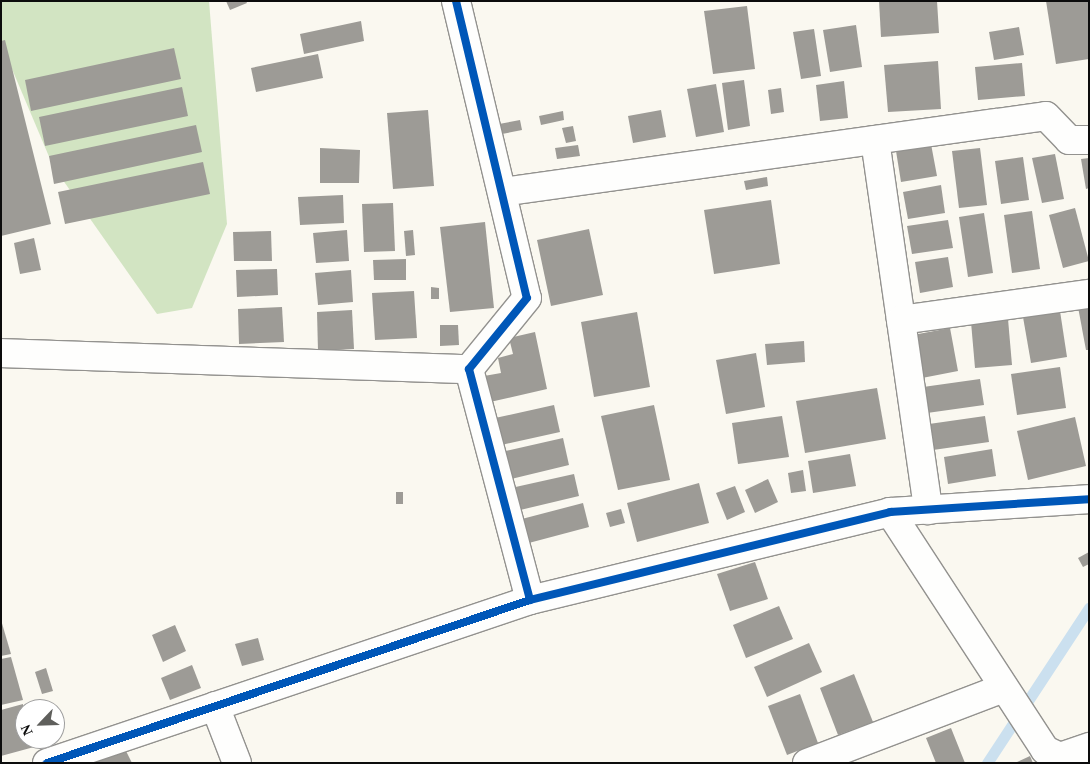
<!DOCTYPE html>
<html>
<head>
<meta charset="utf-8">
<style>
  body { margin:0 }
  #map { position:relative; width:1090px; height:764px; overflow:hidden; background:#faf8f0; font-family:"Times New Roman",serif }
  div>[style] { position:absolute }
  .forest>* { inset:0; background:#d2e4c2 }
  .stream>* { height:11px; margin:-5.5px; padding:0 5.5px; transform-origin:5.5px; border-radius:5.5px; background:#cbe0ef }
  .building>* { inset:0; background:#9d9b96 }
  .roads { filter:drop-shadow(1px 0 #93928f) drop-shadow(-1px 0 #93928f) drop-shadow(0 1px #93928f) drop-shadow(0 -1px #93928f) }
  .minor>* { height:28px; margin:-14px; padding:0 14px; transform-origin:14px; border-radius:14px; background:#fefefd }
  .cycleway>* { height:8px; margin:-4px; padding:0 4px; transform-origin:4px; border-radius:4px; background:#0057b8 }
  span { translate:-50% -50%; white-space:nowrap; text-align:center; line-height:1.15; -webkit-text-stroke:5px #fff; paint-order:stroke }
  .frame { position:absolute; inset:0; border:2px solid #0c0c0c; pointer-events:none }
  .north { position:absolute; left:15px; top:699px; width:50px; height:50px; box-sizing:border-box; background:#fff; border:1px solid #9e9e9e; border-radius:50%; rotate:246deg; font-size:14px; font-weight:700; line-height:20px; text-align:center; color:#0c0c0c }
  .north::after { content:''; display:block; margin:auto; width:18px; height:22px; background:#5f5f5c; clip-path:polygon(50% 0,100% 100%,50% 72%,0 100%) }
</style>
</head>
<body>
<div id="map">
  <div class="forest">
    <div style="clip-path:polygon(1px 1px,209px 1px,227px 224px,192px 308px,157px 314px,53px 166px,1px 43px)"></div>
  </div>
  <div class="stream">
    <div style="left:987px;top:763px;width:186px;rotate:-56.7deg"></div>
  </div>
  <div class="building">
    <div style="clip-path:polygon(226px 1px,246px 1px,247px 3px,230px 10px)"></div>
    <div style="clip-path:polygon(879px 1px,937px 1px,939px 33px,881px 37px)"></div>
    <div style="clip-path:polygon(1046px 1px,1089px 1px,1089px 59px,1056px 64px)"></div>
    <div style="clip-path:polygon(747px 6px,755px 69px,713px 74px,704px 11px)"></div>
    <div style="clip-path:polygon(361px 21px,364px 41px,304px 54px,300px 34px)"></div>
    <div style="clip-path:polygon(856px 25px,862px 67px,830px 72px,823px 30px)"></div>
    <div style="clip-path:polygon(1019px 27px,1024px 55px,994px 60px,989px 32px)"></div>
    <div style="clip-path:polygon(814px 29px,821px 76px,801px 79px,793px 32px)"></div>
    <div style="clip-path:polygon(5px 40px,51px 224px,1px 236px,1px 41px)"></div>
    <div style="clip-path:polygon(174px 48px,181px 79px,31px 111px,25px 80px)"></div>
    <div style="clip-path:polygon(318px 54px,323px 78px,256px 92px,251px 68px)"></div>
    <div style="clip-path:polygon(938px 61px,941px 109px,888px 112px,884px 65px)"></div>
    <div style="clip-path:polygon(1022px 63px,1025px 96px,978px 100px,975px 67px)"></div>
    <div style="clip-path:polygon(744px 80px,750px 126px,728px 130px,722px 83px)"></div>
    <div style="clip-path:polygon(844px 81px,848px 118px,820px 121px,816px 85px)"></div>
    <div style="clip-path:polygon(716px 84px,724px 132px,696px 137px,687px 89px)"></div>
    <div style="clip-path:polygon(182px 87px,188px 116px,45px 146px,39px 117px)"></div>
    <div style="clip-path:polygon(781px 88px,784px 112px,771px 114px,768px 90px)"></div>
    <div style="clip-path:polygon(428px 110px,434px 186px,393px 189px,387px 113px)"></div>
    <div style="clip-path:polygon(661px 110px,666px 137px,633px 143px,628px 116px)"></div>
    <div style="clip-path:polygon(563px 111px,564px 120px,541px 125px,539px 116px)"></div>
    <div style="clip-path:polygon(520px 120px,522px 130px,502px 134px,499px 124px)"></div>
    <div style="clip-path:polygon(196px 125px,202px 152px,54px 184px,49px 156px)"></div>
    <div style="clip-path:polygon(573px 126px,576px 141px,566px 143px,562px 128px)"></div>
    <div style="clip-path:polygon(931px 144px,937px 176px,901px 182px,896px 151px)"></div>
    <div style="clip-path:polygon(578px 145px,580px 156px,557px 159px,555px 148px)"></div>
    <div style="clip-path:polygon(320px 148px,360px 150px,359px 183px,320px 183px)"></div>
    <div style="clip-path:polygon(980px 148px,987px 205px,959px 208px,952px 151px)"></div>
    <div style="clip-path:polygon(1055px 154px,1064px 199px,1042px 203px,1032px 158px)"></div>
    <div style="clip-path:polygon(1023px 157px,1029px 200px,1001px 204px,995px 161px)"></div>
    <div style="clip-path:polygon(1089px 158px,1089px 188px,1086px 189px,1081px 159px)"></div>
    <div style="clip-path:polygon(203px 162px,210px 194px,65px 224px,58px 192px)"></div>
    <div style="clip-path:polygon(767px 177px,768px 186px,746px 190px,744px 181px)"></div>
    <div style="clip-path:polygon(941px 185px,945px 213px,908px 219px,903px 192px)"></div>
    <div style="clip-path:polygon(343px 195px,344px 223px,300px 225px,298px 197px)"></div>
    <div style="clip-path:polygon(771px 200px,780px 264px,714px 274px,704px 210px)"></div>
    <div style="clip-path:polygon(393px 203px,395px 251px,364px 252px,362px 204px)"></div>
    <div style="clip-path:polygon(1075px 208px,1089px 261px,1063px 268px,1049px 215px)"></div>
    <div style="clip-path:polygon(1032px 211px,1040px 269px,1012px 273px,1004px 215px)"></div>
    <div style="clip-path:polygon(984px 213px,993px 273px,968px 277px,959px 217px)"></div>
    <div style="clip-path:polygon(948px 220px,953px 248px,912px 254px,907px 226px)"></div>
    <div style="clip-path:polygon(485px 222px,494px 308px,450px 312px,440px 227px)"></div>
    <div style="clip-path:polygon(589px 229px,603px 295px,551px 306px,537px 240px)"></div>
    <div style="clip-path:polygon(347px 230px,349px 261px,316px 263px,313px 233px)"></div>
    <div style="clip-path:polygon(413px 230px,415px 255px,406px 256px,404px 231px)"></div>
    <div style="clip-path:polygon(271px 231px,272px 261px,234px 261px,233px 232px)"></div>
    <div style="clip-path:polygon(34px 238px,41px 270px,20px 274px,14px 243px)"></div>
    <div style="clip-path:polygon(948px 257px,953px 287px,920px 293px,915px 262px)"></div>
    <div style="clip-path:polygon(406px 259px,406px 280px,374px 280px,373px 260px)"></div>
    <div style="clip-path:polygon(277px 269px,278px 295px,237px 297px,236px 270px)"></div>
    <div style="clip-path:polygon(351px 270px,353px 302px,318px 305px,315px 273px)"></div>
    <div style="clip-path:polygon(431px 287px,439px 288px,439px 299px,431px 299px)"></div>
    <div style="clip-path:polygon(414px 291px,417px 338px,375px 340px,372px 293px)"></div>
    <div style="clip-path:polygon(1089px 306px,1089px 350px,1086px 350px,1078px 307px)"></div>
    <div style="clip-path:polygon(282px 307px,284px 342px,239px 344px,238px 309px)"></div>
    <div style="clip-path:polygon(352px 310px,354px 349px,318px 351px,317px 312px)"></div>
    <div style="clip-path:polygon(1060px 311px,1067px 357px,1031px 363px,1023px 317px)"></div>
    <div style="clip-path:polygon(637px 312px,650px 387px,594px 397px,581px 322px)"></div>
    <div style="clip-path:polygon(1008px 319px,1012px 365px,975px 368px,971px 322px)"></div>
    <div style="clip-path:polygon(440px 325px,458px 325px,459px 345px,440px 346px)"></div>
    <div style="clip-path:polygon(950px 328px,958px 371px,922px 378px,913px 335px)"></div>
    <div style="clip-path:polygon(535px 332px,547px 389px,490px 402px,484px 376px,501px 373px,498px 358px,513px 354px,509px 338px)"></div>
    <div style="clip-path:polygon(804px 341px,805px 362px,767px 365px,765px 344px)"></div>
    <div style="clip-path:polygon(756px 353px,765px 407px,726px 414px,716px 360px)"></div>
    <div style="clip-path:polygon(1060px 367px,1066px 408px,1017px 415px,1011px 374px)"></div>
    <div style="clip-path:polygon(980px 379px,984px 405px,927px 413px,923px 387px)"></div>
    <div style="clip-path:polygon(877px 388px,886px 439px,805px 453px,796px 401px)"></div>
    <div style="clip-path:polygon(554px 405px,560px 432px,501px 445px,495px 418px)"></div>
    <div style="clip-path:polygon(654px 405px,670px 480px,618px 490px,601px 416px)"></div>
    <div style="clip-path:polygon(782px 416px,789px 457px,738px 464px,732px 423px)"></div>
    <div style="clip-path:polygon(985px 416px,989px 442px,933px 450px,929px 424px)"></div>
    <div style="clip-path:polygon(1075px 417px,1086px 466px,1028px 480px,1017px 431px)"></div>
    <div style="clip-path:polygon(563px 438px,569px 465px,507px 480px,501px 452px)"></div>
    <div style="clip-path:polygon(992px 449px,996px 476px,948px 484px,944px 457px)"></div>
    <div style="clip-path:polygon(850px 454px,856px 486px,813px 493px,808px 461px)"></div>
    <div style="clip-path:polygon(803px 470px,806px 491px,791px 493px,788px 473px)"></div>
    <div style="clip-path:polygon(574px 474px,579px 496px,516px 511px,511px 488px)"></div>
    <div style="clip-path:polygon(768px 479px,778px 502px,755px 513px,745px 490px)"></div>
    <div style="clip-path:polygon(699px 483px,709px 523px,637px 542px,627px 503px)"></div>
    <div style="clip-path:polygon(735px 486px,745px 512px,727px 520px,716px 493px)"></div>
    <div style="clip-path:polygon(396px 492px,403px 492px,403px 504px,396px 504px)"></div>
    <div style="clip-path:polygon(583px 503px,589px 527px,525px 544px,518px 520px)"></div>
    <div style="clip-path:polygon(621px 509px,625px 523px,610px 527px,606px 513px)"></div>
    <div style="clip-path:polygon(1089px 552px,1089px 564px,1083px 567px,1078px 558px)"></div>
    <div style="clip-path:polygon(755px 562px,768px 599px,730px 611px,717px 574px)"></div>
    <div style="clip-path:polygon(779px 606px,793px 639px,746px 658px,733px 625px)"></div>
    <div style="clip-path:polygon(1px 620px,11px 654px,1px 656px)"></div>
    <div style="clip-path:polygon(175px 625px,186px 651px,163px 662px,152px 635px)"></div>
    <div style="clip-path:polygon(258px 638px,264px 660px,242px 666px,235px 644px)"></div>
    <div style="clip-path:polygon(809px 643px,822px 672px,767px 697px,754px 667px)"></div>
    <div style="clip-path:polygon(11px 657px,23px 700px,1px 705px,1px 659px)"></div>
    <div style="clip-path:polygon(192px 665px,201px 688px,170px 700px,161px 678px)"></div>
    <div style="clip-path:polygon(46px 668px,53px 691px,42px 694px,35px 672px)"></div>
    <div style="clip-path:polygon(854px 674px,873px 722px,838px 735px,820px 688px)"></div>
    <div style="clip-path:polygon(800px 694px,818px 743px,787px 755px,768px 706px)"></div>
    <div style="clip-path:polygon(23px 704px,25px 739px,32px 739px,34px 747px,1px 756px,1px 710px)"></div>
    <div style="clip-path:polygon(951px 728px,965px 763px,936px 763px,926px 738px)"></div>
    <div style="clip-path:polygon(124px 747px,132px 763px,82px 763px)"></div>
    <div style="clip-path:polygon(1030px 756px,1033px 763px,1015px 763px)"></div>
  </div>
  <div class="roads">
    <div class="minor">
      <div style="left:456px;top:1px;width:305px;rotate:76.6deg"></div>
      <div style="left:527px;top:298px;width:92px;rotate:129.2deg"></div>
      <div style="left:469px;top:369px;width:239px;rotate:75.2deg"></div>
      <div style="left:875px;top:140px;width:374px;rotate:81.8deg"></div>
      <div style="left:502px;top:192px;width:549px;rotate:-7.95deg"></div>
      <div style="left:1046px;top:116px;width:33px;rotate:46deg"></div>
      <div style="left:1069px;top:140px;width:20px"></div>
      <div style="left:901px;top:320px;width:190px;rotate:-7.9deg"></div>
      <div style="left:1px;top:353px;width:468px;rotate:2deg"></div>
      <div style="left:890px;top:512px;width:284px;rotate:56.9deg"></div>
      <div style="left:1045px;top:750px;width:17px;rotate:25deg"></div>
      <div style="left:1060px;top:757px;width:6px;rotate:72deg"></div>
      <div style="left:215px;top:706px;width:61px;rotate:68.9deg"></div>
      <div style="left:1060px;top:757px;width:31px;rotate:-19deg"></div>
      <div style="left:47px;top:763px;width:510px;rotate:-18.65deg"></div>
      <div style="left:530px;top:600px;width:371px;rotate:-13.7deg"></div>
      <div style="left:890px;top:512px;width:199px;rotate:-3.7deg"></div>
      <div style="left:807px;top:763px;width:210px;rotate:-20.9deg"></div>
    </div>
  </div>
  <div class="cycleway">
    <div style="left:456px;top:1px;width:305px;rotate:76.6deg"></div>
    <div style="left:527px;top:298px;width:92px;rotate:129.2deg"></div>
    <div style="left:469px;top:369px;width:239px;rotate:75.2deg"></div>
    <div style="left:47px;top:763px;width:510px;rotate:-18.65deg"></div>
    <div style="left:530px;top:600px;width:371px;rotate:-13.7deg"></div>
    <div style="left:890px;top:512px;width:199px;rotate:-3.7deg"></div>
  </div>
  <div class="frame"></div>
  <div class="north">N</div>
</div>
</body>
</html>
